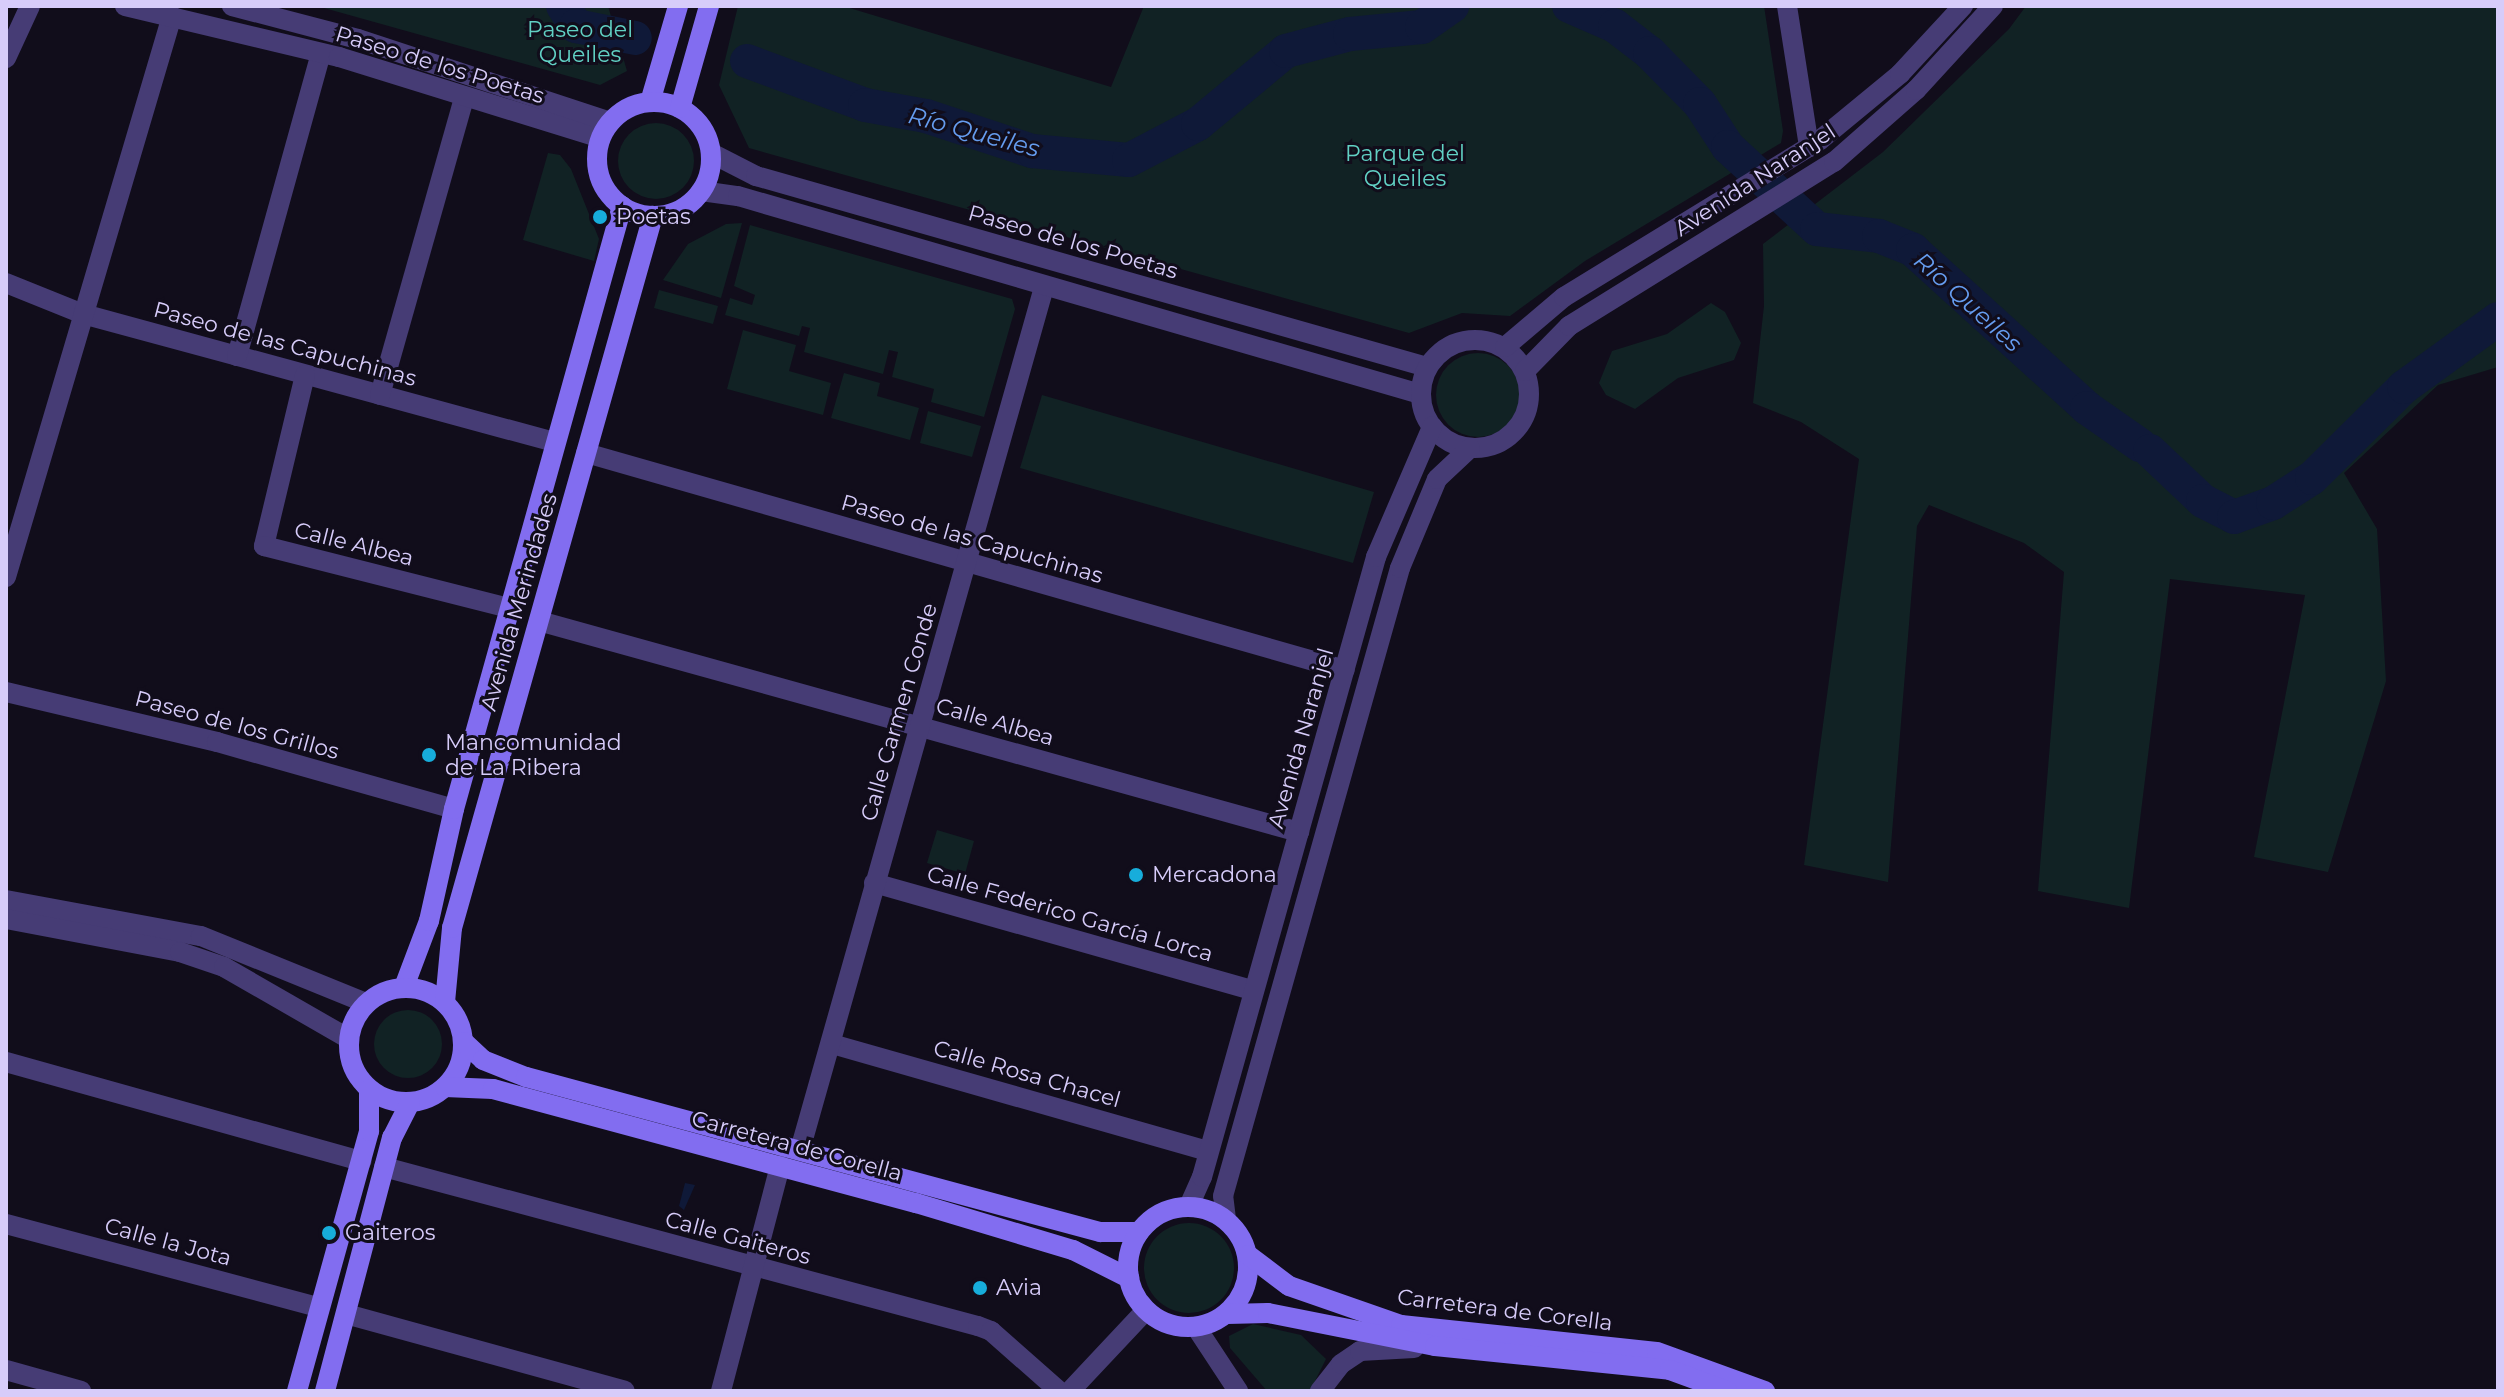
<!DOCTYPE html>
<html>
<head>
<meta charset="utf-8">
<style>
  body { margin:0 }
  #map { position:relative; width:2504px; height:1397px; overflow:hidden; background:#110d1b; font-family:Montserrat,sans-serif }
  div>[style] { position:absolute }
  .green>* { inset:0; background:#112224 }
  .round { border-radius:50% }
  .water>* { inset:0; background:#0f1938 }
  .river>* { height:34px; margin:-17px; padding:0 17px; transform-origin:17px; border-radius:17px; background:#0f1938 }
  .minor>* { height:20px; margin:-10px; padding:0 10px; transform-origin:10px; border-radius:10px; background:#463c75 }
  .tertiary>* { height:20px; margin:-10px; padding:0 10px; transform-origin:10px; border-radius:10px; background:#463c75 }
  .tertiary>.ring { margin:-10px; padding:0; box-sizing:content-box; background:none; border:20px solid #463c75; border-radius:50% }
  .secondary>* { height:20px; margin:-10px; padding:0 10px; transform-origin:10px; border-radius:10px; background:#826df0 }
  .secondary>.ring { margin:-10px; padding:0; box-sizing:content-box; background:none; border:20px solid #826df0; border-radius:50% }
  .dots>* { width:22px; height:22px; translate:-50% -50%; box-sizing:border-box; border:4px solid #110d1b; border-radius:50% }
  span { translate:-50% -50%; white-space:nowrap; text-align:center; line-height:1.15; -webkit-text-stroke:6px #110d1b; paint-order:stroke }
  .park-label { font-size:22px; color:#61d1c4 }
  .street-label { font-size:22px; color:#d7ccfa }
  .poi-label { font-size:22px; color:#d7ccfa }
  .left { translate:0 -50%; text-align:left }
  .water-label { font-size:24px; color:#659cef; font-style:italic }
  .frame { position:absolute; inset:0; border:8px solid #d7ccfa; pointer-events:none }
</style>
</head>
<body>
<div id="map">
  <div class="green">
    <div style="clip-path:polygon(317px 6px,608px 6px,627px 71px,600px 85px)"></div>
    <div style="clip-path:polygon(738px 6px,843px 6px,1111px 87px,1144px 6px,1764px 6px,1783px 131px,1781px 143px,1585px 261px,1510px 316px,1462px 313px,1409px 333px,749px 148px,719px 85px)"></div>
    <div style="clip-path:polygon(2026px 6px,2498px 6px,2498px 367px,2438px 385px,2344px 473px,2377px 529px,2386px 681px,2328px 872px,2254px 857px,2305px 595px,2170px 579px,2129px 908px,2038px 891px,2064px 572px,2024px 543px,1929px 505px,1917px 526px,1888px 882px,1804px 865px,1859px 459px,1801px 422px,1753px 403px,1764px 306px,1763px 244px,1883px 152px,2009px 29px)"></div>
    <div class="round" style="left:618px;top:123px;width:76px;height:76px"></div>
    <div style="clip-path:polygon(548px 153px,560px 155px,571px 169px,599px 239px,594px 261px,523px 240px)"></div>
    <div style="clip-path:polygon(742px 223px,721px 298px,663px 280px,688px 244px,726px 224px)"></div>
    <div style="clip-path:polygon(750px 225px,1012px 299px,1015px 309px,984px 417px,931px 402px,934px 389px,892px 377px,898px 352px,889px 350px,883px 374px,804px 352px,810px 328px,802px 326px,799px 336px,725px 315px,730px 298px,752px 305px,755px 295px,734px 286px)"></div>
    <div style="clip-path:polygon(659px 290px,718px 306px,713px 324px,654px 308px)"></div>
    <div style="clip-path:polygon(1711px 303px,1725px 312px,1741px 343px,1734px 360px,1678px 378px,1635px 409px,1606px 395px,1599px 383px,1612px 351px,1667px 334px)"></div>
    <div style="clip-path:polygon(743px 330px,796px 345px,789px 371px,831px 383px,823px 415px,727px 389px)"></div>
    <div class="round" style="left:1436px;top:353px;width:84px;height:84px"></div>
    <div style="clip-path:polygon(844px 373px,880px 383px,877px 396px,919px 408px,910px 440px,831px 418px)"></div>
    <div style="clip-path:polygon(1042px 395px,1374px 492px,1353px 563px,1020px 468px)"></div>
    <div style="clip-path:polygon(928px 411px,981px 426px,972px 457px,920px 443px)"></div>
    <div style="clip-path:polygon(937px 830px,974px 841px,965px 874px,927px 863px)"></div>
    <div class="round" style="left:374px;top:1010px;width:68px;height:68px"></div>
    <div class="round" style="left:1144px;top:1223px;width:90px;height:90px"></div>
    <div style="clip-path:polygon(1253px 1324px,1301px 1335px,1326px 1359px,1310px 1391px,1267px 1391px,1230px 1348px,1229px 1336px)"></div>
  </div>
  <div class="water">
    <div style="clip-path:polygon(685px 1183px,695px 1185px,684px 1210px,679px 1206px)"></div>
  </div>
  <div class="river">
    <div style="left:563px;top:6px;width:24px;rotate:57deg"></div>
    <div style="left:576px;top:26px;width:60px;rotate:11.5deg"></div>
    <div style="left:1569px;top:6px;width:50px;rotate:23.5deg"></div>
    <div style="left:1615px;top:26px;width:44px;rotate:37.6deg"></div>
    <div style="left:1650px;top:53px;width:71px;rotate:45.6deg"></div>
    <div style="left:1700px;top:104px;width:51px;rotate:56.9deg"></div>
    <div style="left:1728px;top:147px;width:121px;rotate:42.7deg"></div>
    <div style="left:1817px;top:229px;width:62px;rotate:6.4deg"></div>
    <div style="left:1879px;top:236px;width:37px;rotate:22deg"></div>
    <div style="left:1913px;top:250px;width:235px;rotate:42.2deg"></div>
    <div style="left:2087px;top:408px;width:65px;rotate:34.9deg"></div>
    <div style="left:747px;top:61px;width:126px;rotate:20.4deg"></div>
    <div style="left:865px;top:105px;width:62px;rotate:10.2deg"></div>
    <div style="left:926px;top:116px;width:112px;rotate:18.3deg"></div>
    <div style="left:1032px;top:151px;width:97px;rotate:5.3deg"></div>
    <div style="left:1129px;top:160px;width:78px;rotate:-27.6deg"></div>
    <div style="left:1198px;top:124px;width:114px;rotate:-39.7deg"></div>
    <div style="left:1286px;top:51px;width:66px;rotate:-14.9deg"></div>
    <div style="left:1350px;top:34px;width:72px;rotate:-5.6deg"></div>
    <div style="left:1422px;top:27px;width:37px;rotate:-35deg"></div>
    <div style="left:2150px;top:451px;width:73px;rotate:43.3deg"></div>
    <div style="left:2203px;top:501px;width:35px;rotate:27deg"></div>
    <div style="left:2234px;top:517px;width:41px;rotate:-19.7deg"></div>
    <div style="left:2273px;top:503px;width:46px;rotate:-32.7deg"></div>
    <div style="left:2312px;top:478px;width:129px;rotate:-44.7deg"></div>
    <div style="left:2404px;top:387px;width:116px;rotate:-35.9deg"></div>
  </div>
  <div class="minor">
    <div style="left:1787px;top:6px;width:143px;rotate:81.1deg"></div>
    <div style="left:6px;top:58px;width:57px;rotate:-65.2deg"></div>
    <div style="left:6px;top:283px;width:83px;rotate:21.9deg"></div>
    <div style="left:83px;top:314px;width:489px;rotate:15.2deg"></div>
    <div style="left:237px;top:356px;width:314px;rotate:-74.5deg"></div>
    <div style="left:305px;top:375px;width:176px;rotate:103.5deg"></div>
    <div style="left:264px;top:546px;width:253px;rotate:14.2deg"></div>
    <div style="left:380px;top:395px;width:309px;rotate:-74.2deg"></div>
    <div style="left:586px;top:453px;width:789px;rotate:15.96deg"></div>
    <div style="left:6px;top:577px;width:585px;rotate:-73.52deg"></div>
    <div style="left:539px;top:621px;width:789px;rotate:15.52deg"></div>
    <div style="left:6px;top:692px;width:217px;rotate:13.3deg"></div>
    <div style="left:217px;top:742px;width:246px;rotate:15.8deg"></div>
    <div style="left:874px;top:883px;width:393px;rotate:15.8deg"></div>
    <div style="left:832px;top:1044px;width:391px;rotate:15.9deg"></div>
    <div style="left:6px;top:1062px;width:369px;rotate:15.6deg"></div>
    <div style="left:800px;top:1150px;width:897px;rotate:-74.21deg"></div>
    <div style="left:384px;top:1167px;width:615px;rotate:14.99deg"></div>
    <div style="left:978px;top:1326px;width:14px;rotate:21deg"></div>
    <div style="left:991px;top:1331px;width:91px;rotate:41.4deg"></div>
    <div style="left:6px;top:1224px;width:322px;rotate:14.9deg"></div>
    <div style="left:346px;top:1314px;width:289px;rotate:15.4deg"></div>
    <div style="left:1196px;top:1327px;width:77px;rotate:56.7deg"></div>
    <div style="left:6px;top:1370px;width:78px;rotate:15.6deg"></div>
    <div style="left:721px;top:1391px;width:233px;rotate:-75.3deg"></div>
    <div style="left:1070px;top:1391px;width:111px;rotate:-46.8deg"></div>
    <div style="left:1320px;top:1391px;width:34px;rotate:-52deg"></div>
    <div style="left:1341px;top:1364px;width:23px;rotate:-34deg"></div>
    <div style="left:1360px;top:1351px;width:54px;rotate:-3.2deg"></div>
  </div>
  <div class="tertiary">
    <div style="left:125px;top:6px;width:220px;rotate:13.4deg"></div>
    <div style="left:339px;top:57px;width:273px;rotate:17.2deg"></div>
    <div style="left:232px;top:6px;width:130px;rotate:14.7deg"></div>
    <div style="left:358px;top:39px;width:265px;rotate:18.2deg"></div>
    <div style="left:711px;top:153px;width:51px;rotate:27.1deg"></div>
    <div style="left:756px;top:176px;width:698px;rotate:15.89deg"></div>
    <div style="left:701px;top:191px;width:37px;rotate:8deg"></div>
    <div style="left:738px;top:196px;width:710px;rotate:16.19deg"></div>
    <div class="ring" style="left:1421px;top:340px;width:88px;height:88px"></div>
    <div style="left:1505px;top:347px;width:77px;rotate:-40.3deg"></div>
    <div style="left:1564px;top:297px;width:300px;rotate:-31.5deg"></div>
    <div style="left:1820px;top:140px;width:104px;rotate:-39.5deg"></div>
    <div style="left:1900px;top:74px;width:93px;rotate:-47.2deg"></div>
    <div style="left:1525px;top:371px;width:63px;rotate:-45.6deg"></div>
    <div style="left:1569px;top:326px;width:312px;rotate:-31.8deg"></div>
    <div style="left:1834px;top:162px;width:109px;rotate:-41.3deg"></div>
    <div style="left:1916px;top:90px;width:114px;rotate:-47.5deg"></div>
    <div style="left:6px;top:900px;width:198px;rotate:10.5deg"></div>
    <div style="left:201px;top:936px;width:178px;rotate:22.1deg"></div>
    <div style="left:6px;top:919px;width:177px;rotate:10.7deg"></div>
    <div style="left:180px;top:952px;width:46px;rotate:18.8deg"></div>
    <div style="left:224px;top:967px;width:144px;rotate:29.9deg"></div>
    <div style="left:1189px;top:1206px;width:32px;rotate:-66deg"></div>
    <div style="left:1202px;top:1177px;width:644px;rotate:-74.32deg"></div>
    <div style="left:1376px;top:557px;width:142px;rotate:-66.7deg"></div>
    <div style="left:1226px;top:1219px;width:23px;rotate:-97deg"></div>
    <div style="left:1223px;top:1196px;width:652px;rotate:-74.26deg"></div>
    <div style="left:1400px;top:568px;width:96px;rotate:-67.4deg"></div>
    <div style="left:1437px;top:479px;width:45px;rotate:-43.2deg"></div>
  </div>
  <div class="secondary">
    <div style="left:650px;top:102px;width:100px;rotate:-73.7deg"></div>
    <div class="ring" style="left:597px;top:102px;width:94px;height:94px"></div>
    <div style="left:680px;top:108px;width:106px;rotate:-74.1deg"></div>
    <div style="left:404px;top:987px;width:71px;rotate:-69.3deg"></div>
    <div style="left:429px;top:921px;width:115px;rotate:-77.4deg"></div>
    <div style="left:454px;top:809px;width:626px;rotate:-74.43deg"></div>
    <div class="ring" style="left:349px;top:988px;width:94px;height:94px"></div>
    <div style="left:445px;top:1002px;width:74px;rotate:-84.6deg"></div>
    <div style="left:452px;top:928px;width:740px;rotate:-74.24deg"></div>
    <div style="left:464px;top:1042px;width:26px;rotate:43deg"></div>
    <div style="left:483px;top:1060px;width:46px;rotate:21.6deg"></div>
    <div style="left:526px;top:1077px;width:595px;rotate:15.11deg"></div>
    <div style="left:1100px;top:1232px;width:39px"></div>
    <div style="left:445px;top:1087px;width:48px;rotate:2.4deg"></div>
    <div style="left:493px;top:1089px;width:438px;rotate:15.1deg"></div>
    <div style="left:916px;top:1203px;width:164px;rotate:16.7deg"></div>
    <div style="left:1073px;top:1250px;width:63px;rotate:26.6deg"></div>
    <div class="ring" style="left:1128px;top:1207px;width:100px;height:100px"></div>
    <div style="left:1248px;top:1255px;width:51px;rotate:37.1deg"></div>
    <div style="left:1289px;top:1286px;width:119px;rotate:19.2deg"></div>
    <div style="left:1401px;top:1325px;width:257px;rotate:6deg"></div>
    <div style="left:1657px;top:1352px;width:115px;rotate:19.9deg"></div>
    <div style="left:1227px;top:1314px;width:41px;rotate:-1.4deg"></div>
    <div style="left:1268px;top:1313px;width:170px;rotate:11.2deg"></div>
    <div style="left:1435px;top:1346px;width:236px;rotate:5.8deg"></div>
    <div style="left:1670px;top:1370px;width:61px;rotate:20.2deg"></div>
    <div style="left:297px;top:1391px;width:270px;rotate:-74.5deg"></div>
    <div style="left:369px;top:1131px;width:42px;rotate:-90deg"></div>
    <div style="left:325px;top:1391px;width:262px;rotate:-75.2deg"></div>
    <div style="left:392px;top:1138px;width:39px;rotate:-63deg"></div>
  </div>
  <div class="dots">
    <div style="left:600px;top:217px;background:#17addb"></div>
    <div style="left:429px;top:755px;background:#17addb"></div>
    <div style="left:1136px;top:875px;background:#17addb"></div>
    <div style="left:329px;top:1233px;background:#17addb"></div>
    <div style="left:980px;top:1288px;background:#17addb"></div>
  </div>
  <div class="park-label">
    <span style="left:580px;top:42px">Paseo del<br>Queiles</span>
    <span style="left:1405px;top:166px">Parque del<br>Queiles</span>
  </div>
  <div class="street-label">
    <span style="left:440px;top:65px;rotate:17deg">Paseo de los Poetas</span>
    <span style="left:1755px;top:180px;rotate:-33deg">Avenida Naranjel</span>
    <span style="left:1073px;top:242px;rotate:16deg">Paseo de los Poetas</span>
    <span style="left:285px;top:344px;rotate:15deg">Paseo de las Capuchinas</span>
    <span style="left:972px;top:539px;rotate:16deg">Paseo de las Capuchinas</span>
    <span style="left:354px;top:544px;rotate:14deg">Calle Albea</span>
    <span style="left:519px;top:602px;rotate:-74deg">Avenida Merindades</span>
    <span style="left:899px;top:712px;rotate:-74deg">Calle Carmen Conde</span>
    <span style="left:995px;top:722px;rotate:16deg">Calle Albea</span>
    <span style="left:237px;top:725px;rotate:15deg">Paseo de los Grillos</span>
    <span style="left:1301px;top:738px;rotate:-74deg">Avenida Naranjel</span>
    <span style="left:1070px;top:914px;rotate:16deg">Calle Federico García Lorca</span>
    <span style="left:1027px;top:1074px;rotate:16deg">Calle Rosa Chacel</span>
    <span style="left:797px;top:1146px;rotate:15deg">Carretera de Corella</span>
    <span style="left:738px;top:1238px;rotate:15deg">Calle Gaiteros</span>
    <span style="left:168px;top:1242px;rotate:15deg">Calle la Jota</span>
    <span style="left:1505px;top:1310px;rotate:7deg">Carretera de Corella</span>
  </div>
  <div class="poi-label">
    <span class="left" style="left:616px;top:217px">Poetas</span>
    <span class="left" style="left:445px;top:755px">Mancomunidad<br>de La Ribera</span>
    <span class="left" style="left:1152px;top:875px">Mercadona</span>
    <span class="left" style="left:345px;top:1233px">Gaiteros</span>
    <span class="left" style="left:996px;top:1288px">Avia</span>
  </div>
  <div class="water-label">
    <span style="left:974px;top:132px;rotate:15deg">Río Queiles</span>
    <span style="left:1968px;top:302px;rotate:42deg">Río Queiles</span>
  </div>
  <div class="frame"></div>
</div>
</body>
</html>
